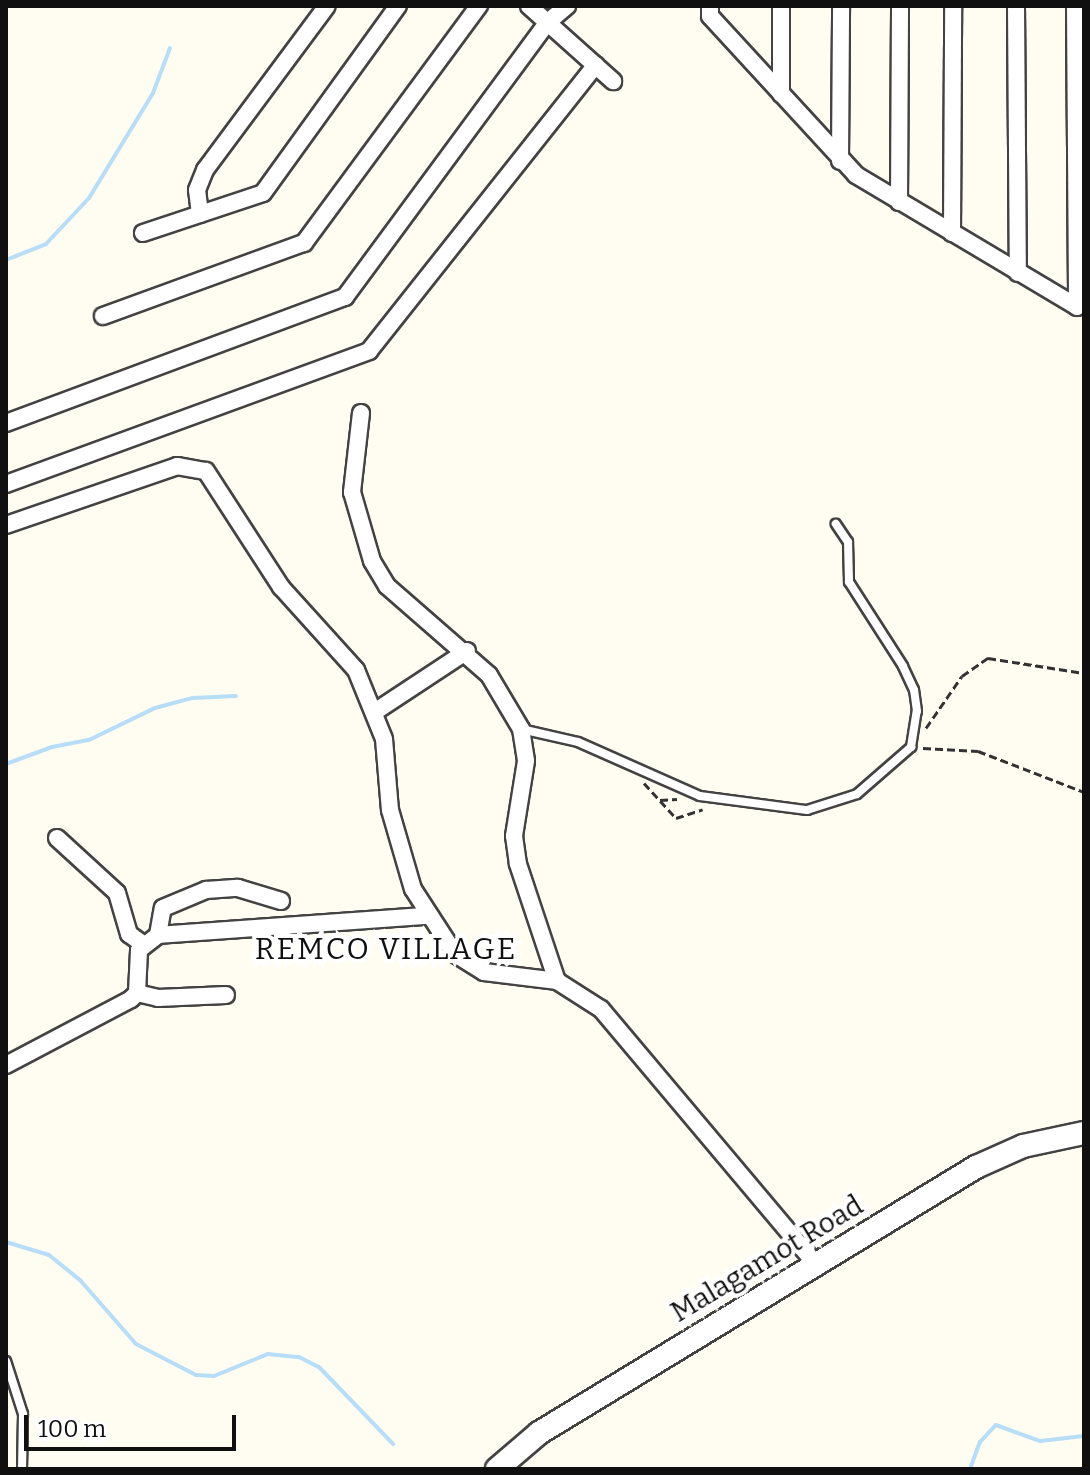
<!DOCTYPE html>
<html>
<head>
<meta charset="utf-8">
<style>
  body { margin:0 }
  #map { position:relative; width:1090px; height:1475px; overflow:hidden; background:#fffdf2; font-family:Bitter,serif }
  div>[style] { position:absolute }
  .stream>* { height:4px; margin:-2px; padding:0 2px; transform-origin:2px; border-radius:2px; background:#b7ddf7 }
  .path>* { height:3px; margin-top:-1.5px; transform-origin:0; background:repeating-linear-gradient(90deg,#323232 0 8px,transparent 0 12px) }
  .roads { filter:drop-shadow(2px 0 #434343) drop-shadow(-2px 0 #434343) drop-shadow(0 2px #434343) drop-shadow(0 -2px #434343) }
  .service>* { height:8px; margin:-4px; padding:0 4px; transform-origin:4px; border-radius:4px; background:#fff }
  .minor>* { height:16px; margin:-8px; padding:0 8px; transform-origin:8px; border-radius:8px; background:#fff }
  .tertiary>* { height:22px; margin:-11px; padding:0 11px; transform-origin:11px; border-radius:11px; background:#fff }
  span { translate:-50% -50%; white-space:nowrap; text-align:center; line-height:1.15; -webkit-text-stroke:8px #fff; paint-order:stroke }
  .street-label { font-size:28px; color:#101010 }
  .neighbourhood-label { font-size:30px; color:#101010; letter-spacing:2px }
  .frame { position:absolute; inset:0; border:8px solid #101010; pointer-events:none }
  .scale { position:absolute; left:24px; top:1415px; width:212px; height:36px; box-sizing:border-box; border:4px solid #101010; border-top:0; padding-left:10px; font-size:24px; line-height:28px; white-space:nowrap; color:#101010; -webkit-text-stroke:6px #fff; paint-order:stroke }
</style>
</head>
<body>
<div id="map">
  <div class="stream">
    <div style="left:6px;top:260px;width:43px;rotate:-21.8deg"></div>
    <div style="left:46px;top:244px;width:63px;rotate:-46.9deg"></div>
    <div style="left:89px;top:198px;width:123px;rotate:-58.6deg"></div>
    <div style="left:153px;top:93px;width:48px;rotate:-69.3deg"></div>
    <div style="left:6px;top:764px;width:49px;rotate:-20.3deg"></div>
    <div style="left:52px;top:747px;width:38px;rotate:-11deg"></div>
    <div style="left:89px;top:740px;width:73px;rotate:-25.9deg"></div>
    <div style="left:155px;top:708px;width:39px;rotate:-15deg"></div>
    <div style="left:193px;top:698px;width:43px;rotate:-2.7deg"></div>
    <div style="left:6px;top:1242px;width:45px;rotate:16.8deg"></div>
    <div style="left:49px;top:1255px;width:40px;rotate:39deg"></div>
    <div style="left:80px;top:1280px;width:85px;rotate:48.8deg"></div>
    <div style="left:136px;top:1344px;width:68px;rotate:27.3deg"></div>
    <div style="left:196px;top:1375px;width:18px;rotate:3deg"></div>
    <div style="left:214px;top:1376px;width:58px;rotate:-22.2deg"></div>
    <div style="left:268px;top:1354px;width:31px;rotate:6deg"></div>
    <div style="left:299px;top:1357px;width:22px;rotate:27deg"></div>
    <div style="left:319px;top:1367px;width:107px;rotate:46.1deg"></div>
    <div style="left:970px;top:1469px;width:29px;rotate:-70deg"></div>
    <div style="left:980px;top:1442px;width:23px;rotate:-47deg"></div>
    <div style="left:996px;top:1425px;width:47px;rotate:20deg"></div>
    <div style="left:1040px;top:1441px;width:44px;rotate:-6.5deg"></div>
  </div>
  <div class="path">
    <div style="left:926px;top:728px;width:63px;rotate:-55.3deg"></div>
    <div style="left:962px;top:676px;width:32px;rotate:-35deg"></div>
    <div style="left:988px;top:658px;width:97px;rotate:8.9deg"></div>
    <div style="left:923px;top:748px;width:55px;rotate:3.1deg"></div>
    <div style="left:978px;top:751px;width:114px;rotate:21.1deg"></div>
    <div style="left:644px;top:783px;width:47px;rotate:47.6deg"></div>
    <div style="left:676px;top:818px;width:28px;rotate:-18deg"></div>
    <div style="left:660px;top:800px;width:17px;rotate:-3deg"></div>
  </div>
  <div class="roads">
    <div class="service">
      <div style="left:521px;top:729px;width:58px;rotate:12.8deg"></div>
      <div style="left:578px;top:742px;width:133px;rotate:23.9deg"></div>
      <div style="left:700px;top:796px;width:108px;rotate:7.5deg"></div>
      <div style="left:807px;top:810px;width:52px;rotate:-17.7deg"></div>
      <div style="left:857px;top:794px;width:72px;rotate:-41deg"></div>
      <div style="left:911px;top:747px;width:36px;rotate:-81deg"></div>
      <div style="left:917px;top:711px;width:21px;rotate:-98deg"></div>
      <div style="left:914px;top:690px;width:26px;rotate:-115deg"></div>
      <div style="left:903px;top:666px;width:100px;rotate:-122.7deg"></div>
      <div style="left:849px;top:582px;width:40px;rotate:-91.4deg"></div>
      <div style="left:848px;top:542px;width:22px;rotate:-124deg"></div>
      <div style="left:6px;top:1361px;width:56px;rotate:72.2deg"></div>
      <div style="left:23px;top:1414px;width:55px;rotate:91deg"></div>
    </div>
    <div class="minor">
      <div style="left:529px;top:6px;width:113px;rotate:41.8deg"></div>
      <div style="left:710px;top:6px;width:10px;rotate:90deg"></div>
      <div style="left:710px;top:16px;width:216px;rotate:47.4deg"></div>
      <div style="left:856px;top:175px;width:257px;rotate:30.8deg"></div>
      <div style="left:1016px;top:6px;width:267px;rotate:89.6deg"></div>
      <div style="left:1075px;top:6px;width:301px;rotate:89.6deg"></div>
      <div style="left:781px;top:94px;width:88px;rotate:-90deg"></div>
      <div style="left:840px;top:161px;width:155px;rotate:-89.6deg"></div>
      <div style="left:899px;top:202px;width:196px;rotate:-89.7deg"></div>
      <div style="left:200px;top:214px;width:24px;rotate:-97deg"></div>
      <div style="left:197px;top:190px;width:22px;rotate:-68deg"></div>
      <div style="left:205px;top:170px;width:204px;rotate:-53.4deg"></div>
      <div style="left:143px;top:233px;width:126px;rotate:-18.4deg"></div>
      <div style="left:263px;top:193px;width:231px;rotate:-54.2deg"></div>
      <div style="left:952px;top:233px;width:227px;rotate:-89.7deg"></div>
      <div style="left:103px;top:316px;width:214px;rotate:-20deg"></div>
      <div style="left:304px;top:243px;width:295px;rotate:-53.6deg"></div>
      <div style="left:361px;top:413px;width:80px;rotate:96.5deg"></div>
      <div style="left:352px;top:492px;width:72px;rotate:73.8deg"></div>
      <div style="left:372px;top:561px;width:29px;rotate:59deg"></div>
      <div style="left:387px;top:586px;width:135px;rotate:41.1deg"></div>
      <div style="left:489px;top:675px;width:63px;rotate:59.3deg"></div>
      <div style="left:521px;top:729px;width:32px;rotate:81deg"></div>
      <div style="left:526px;top:761px;width:76px;rotate:99.1deg"></div>
      <div style="left:514px;top:836px;width:28px;rotate:82deg"></div>
      <div style="left:518px;top:864px;width:123px;rotate:71.6deg"></div>
      <div style="left:6px;top:423px;width:362px;rotate:-20.4deg"></div>
      <div style="left:345px;top:297px;width:342px;rotate:-53.6deg"></div>
      <div style="left:548px;top:22px;width:25px;rotate:-40deg"></div>
      <div style="left:6px;top:484px;width:387px;rotate:-20.1deg"></div>
      <div style="left:369px;top:351px;width:365px;rotate:-51.6deg"></div>
      <div style="left:6px;top:525px;width:181px;rotate:-19deg"></div>
      <div style="left:177px;top:466px;width:29px;rotate:10deg"></div>
      <div style="left:206px;top:471px;width:138px;rotate:57.1deg"></div>
      <div style="left:281px;top:587px;width:112px;rotate:47.9deg"></div>
      <div style="left:356px;top:670px;width:74px;rotate:67.9deg"></div>
      <div style="left:384px;top:739px;width:71px;rotate:85.2deg"></div>
      <div style="left:390px;top:810px;width:82px;rotate:73.8deg"></div>
      <div style="left:413px;top:889px;width:77px;rotate:57.1deg"></div>
      <div style="left:455px;top:954px;width:34px;rotate:32deg"></div>
      <div style="left:484px;top:972px;width:74px;rotate:7deg"></div>
      <div style="left:557px;top:981px;width:52px;rotate:32.5deg"></div>
      <div style="left:601px;top:1009px;width:334px;rotate:49.9deg"></div>
      <div style="left:376px;top:711px;width:109px;rotate:-33.4deg"></div>
      <div style="left:57px;top:838px;width:81px;rotate:42.5deg"></div>
      <div style="left:117px;top:893px;width:43px;rotate:73.7deg"></div>
      <div style="left:129px;top:934px;width:17px;rotate:36deg"></div>
      <div style="left:158px;top:935px;width:27px;rotate:-80deg"></div>
      <div style="left:163px;top:908px;width:47px;rotate:-22.7deg"></div>
      <div style="left:206px;top:890px;width:32px;rotate:-4deg"></div>
      <div style="left:238px;top:888px;width:45px;rotate:16.8deg"></div>
      <div style="left:137px;top:993px;width:22px;rotate:13deg"></div>
      <div style="left:158px;top:998px;width:68px;rotate:-2.5deg"></div>
      <div style="left:6px;top:1065px;width:141px;rotate:-27.8deg"></div>
      <div style="left:131px;top:999px;width:8px;rotate:-45deg"></div>
      <div style="left:137px;top:993px;width:43px;rotate:-87.3deg"></div>
      <div style="left:139px;top:950px;width:24px;rotate:-38deg"></div>
      <div style="left:158px;top:935px;width:269px;rotate:-4.1deg"></div>
    </div>
    <div class="tertiary">
      <div style="left:497px;top:1469px;width:55px;rotate:-40.6deg"></div>
      <div style="left:539px;top:1433px;width:512px;rotate:-31.33deg"></div>
      <div style="left:976px;top:1167px;width:51px;rotate:-24.1deg"></div>
      <div style="left:1023px;top:1146px;width:62px;rotate:-12deg"></div>
    </div>
  </div>
  <div class="street-label">
    <span style="left:767px;top:1259px;rotate:-31deg">Malagamot Road</span>
  </div>
  <div class="neighbourhood-label">
    <span style="left:386px;top:949px">REMCO VILLAGE</span>
  </div>
  <div class="frame"></div>
  <div class="scale">100 m</div>
</div>
</body>
</html>
